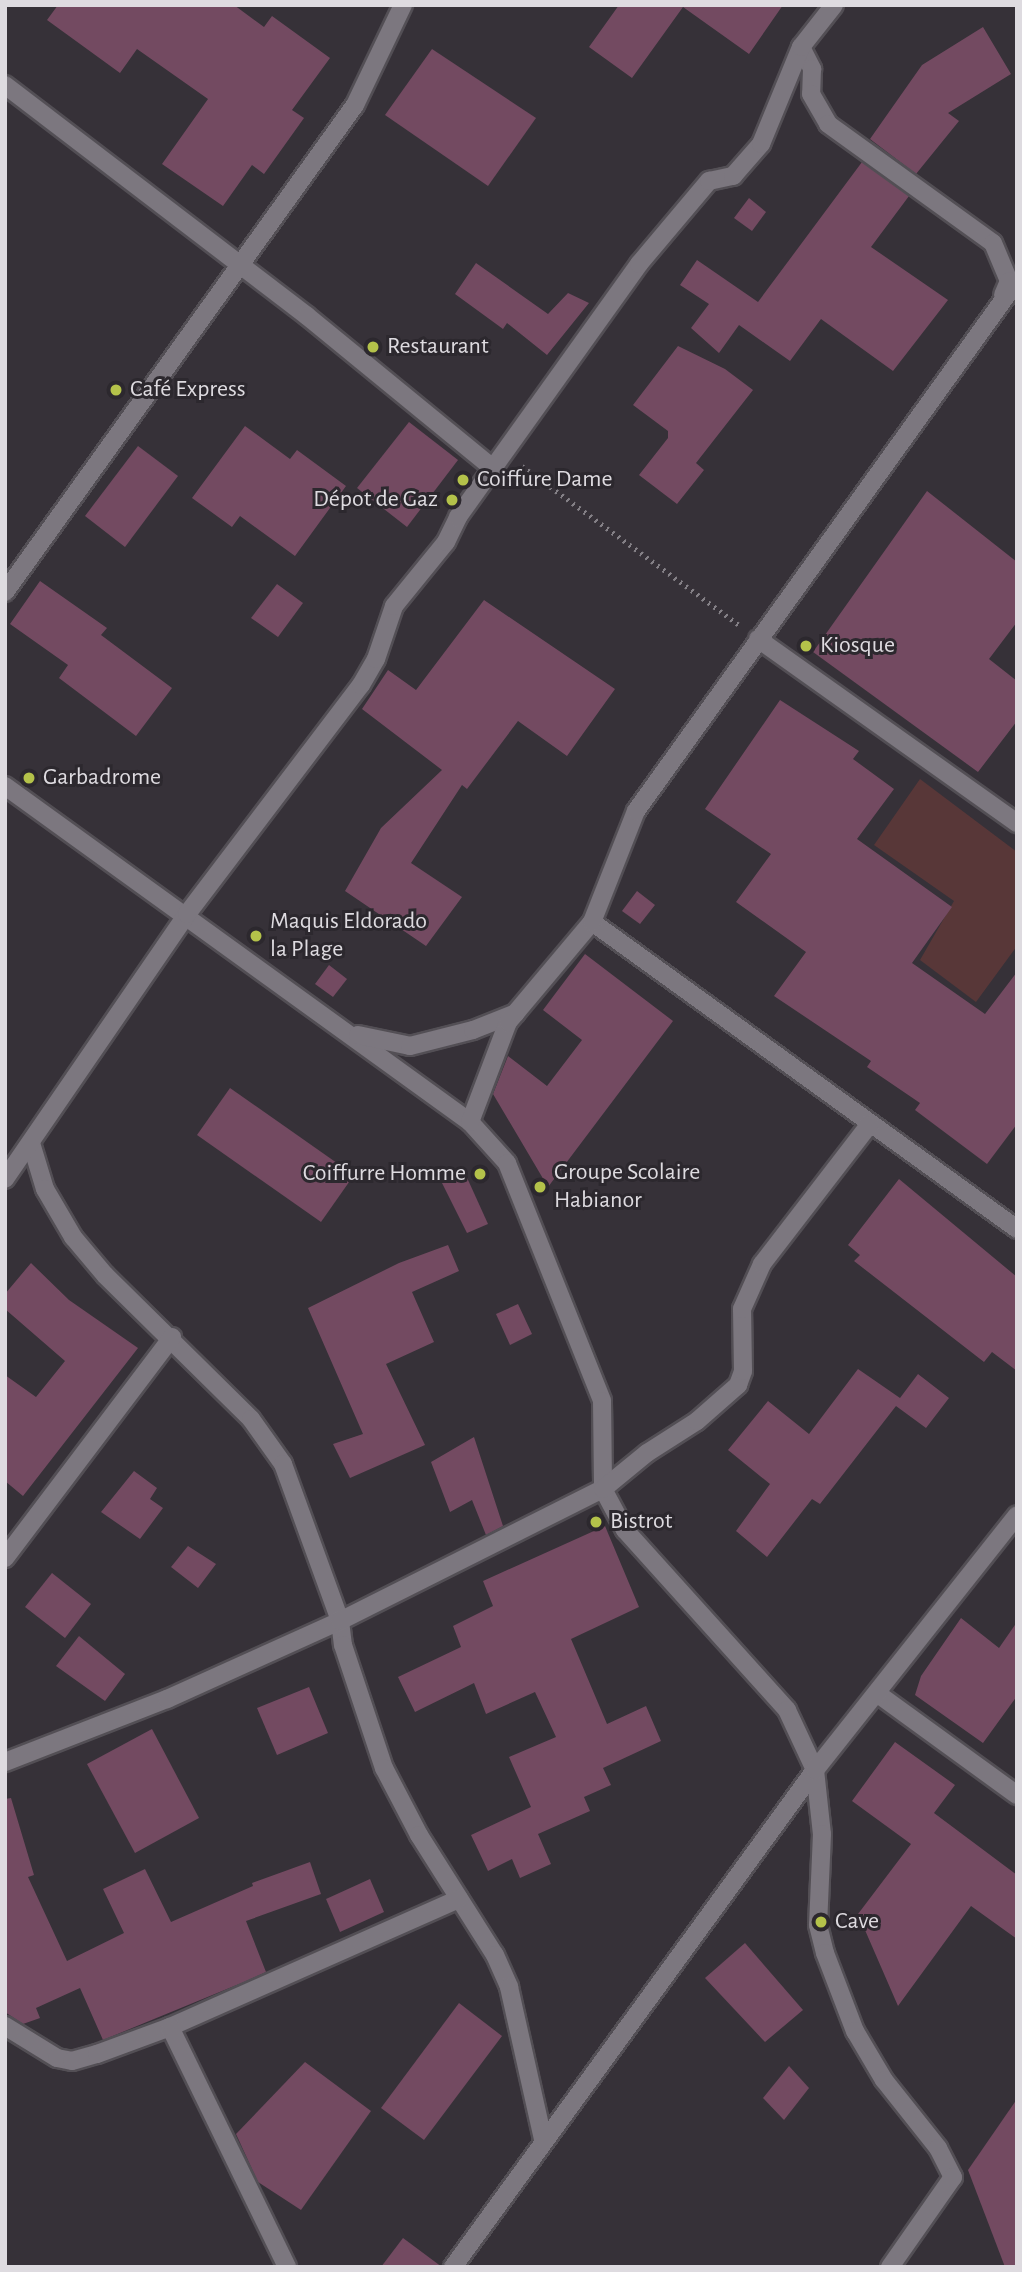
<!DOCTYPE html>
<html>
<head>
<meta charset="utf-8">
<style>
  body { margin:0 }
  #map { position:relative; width:1022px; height:2272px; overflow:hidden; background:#363138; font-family:"Alegreya Sans",sans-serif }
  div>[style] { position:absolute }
  .green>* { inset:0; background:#583738 }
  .building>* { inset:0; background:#734a61 }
  .path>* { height:4.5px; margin-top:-2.25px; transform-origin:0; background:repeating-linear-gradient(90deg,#848086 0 2px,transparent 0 7px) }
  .roads { filter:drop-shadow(2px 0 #534f55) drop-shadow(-2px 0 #534f55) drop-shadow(0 2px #534f55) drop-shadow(0 -2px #534f55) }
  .minor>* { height:18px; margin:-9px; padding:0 9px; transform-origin:9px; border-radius:9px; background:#7c777f }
  .dots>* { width:19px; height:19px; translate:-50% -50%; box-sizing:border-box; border:4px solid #2c282e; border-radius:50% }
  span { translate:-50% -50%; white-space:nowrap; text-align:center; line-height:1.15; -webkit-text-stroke:6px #2c282e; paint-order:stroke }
  .poi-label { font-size:24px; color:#dedbe0 }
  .left { translate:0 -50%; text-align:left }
  .right { translate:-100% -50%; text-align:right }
  .frame { position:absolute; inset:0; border:7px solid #dedbe0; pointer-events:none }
</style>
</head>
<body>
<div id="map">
  <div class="green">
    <div style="clip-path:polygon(920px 779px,1017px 852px,1017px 946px,976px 1002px,920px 960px,954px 901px,874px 845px)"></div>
  </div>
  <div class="building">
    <div style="clip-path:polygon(58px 5px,234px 5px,264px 27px,272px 16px,330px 58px,292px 110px,304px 118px,264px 174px,252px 165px,223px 206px,162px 164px,208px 99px,137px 49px,120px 73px,47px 20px)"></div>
    <div style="clip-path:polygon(619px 5px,783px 5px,749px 54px,683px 7px,632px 78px,589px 47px)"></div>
    <div style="clip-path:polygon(983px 27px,1011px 74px,948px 113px,959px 121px,916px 174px,870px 139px,922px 65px)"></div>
    <div style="clip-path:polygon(432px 49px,536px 118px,488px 186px,385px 115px)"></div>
    <div style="clip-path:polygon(862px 162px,909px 196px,871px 247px,948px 300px,893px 371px,821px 319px,790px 361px,739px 325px,719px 353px,691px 328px,709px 304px,680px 285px,697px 260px,758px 302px)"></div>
    <div style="clip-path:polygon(749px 198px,766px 212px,752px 231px,734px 218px)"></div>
    <div style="clip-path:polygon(476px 263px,548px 314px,568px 293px,589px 303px,547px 355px,507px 323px,503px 329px,455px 294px)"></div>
    <div style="clip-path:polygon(678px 346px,725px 369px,753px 390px,696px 463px,704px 470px,677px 504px,639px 475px,668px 438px,668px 431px,633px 405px)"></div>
    <div style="clip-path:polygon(409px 422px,458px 460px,407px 527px,357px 488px)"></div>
    <div style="clip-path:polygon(245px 426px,290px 459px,297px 450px,346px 486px,295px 556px,240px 516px,232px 527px,192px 498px)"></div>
    <div style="clip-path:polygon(138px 446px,178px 476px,125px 547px,85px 516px)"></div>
    <div style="clip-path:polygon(927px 491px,1017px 562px,1017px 622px,989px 659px,1017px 681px,1017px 721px,978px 772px,813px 652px)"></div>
    <div style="clip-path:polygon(40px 581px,107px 628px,101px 635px,172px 688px,136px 736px,59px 678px,68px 665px,10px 624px)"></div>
    <div style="clip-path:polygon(277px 584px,303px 603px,278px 637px,251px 618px)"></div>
    <div style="clip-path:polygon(484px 600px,615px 689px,567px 756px,518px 721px,467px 789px,462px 785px,411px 863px,462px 897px,426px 946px,345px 891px,381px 828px,442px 770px,362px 709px,388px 670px,416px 690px)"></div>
    <div style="clip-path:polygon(780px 700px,859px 751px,853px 759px,894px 789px,857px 839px,952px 907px,912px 963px,985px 1014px,1017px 972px,1017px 1124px,987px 1164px,915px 1110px,920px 1103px,867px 1067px,871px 1061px,774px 996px,806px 952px,736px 902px,771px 854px,705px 809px)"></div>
    <div style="clip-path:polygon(637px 891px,655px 905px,640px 924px,622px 911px)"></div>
    <div style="clip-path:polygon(585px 954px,673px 1021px,548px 1187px,493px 1094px,508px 1056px,547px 1086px,582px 1040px,543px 1010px)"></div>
    <div style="clip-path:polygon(329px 965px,347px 979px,333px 997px,315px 984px)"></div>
    <div style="clip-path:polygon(230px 1088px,354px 1175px,321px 1222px,197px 1135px)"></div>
    <div style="clip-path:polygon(464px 1171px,488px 1224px,467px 1233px,442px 1183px)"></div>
    <div style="clip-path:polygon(899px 1179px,1017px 1277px,1017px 1371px,992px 1352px,984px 1362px,854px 1261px,860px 1255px,848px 1245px)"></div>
    <div style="clip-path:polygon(448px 1245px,459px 1271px,412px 1292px,434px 1342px,386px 1364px,425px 1445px,350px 1478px,333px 1444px,363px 1434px,308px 1308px,399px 1263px)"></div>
    <div style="clip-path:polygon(31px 1263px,69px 1300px,138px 1348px,23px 1496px,5px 1481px,5px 1375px,36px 1397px,65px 1361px,5px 1309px,5px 1294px)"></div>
    <div style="clip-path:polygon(518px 1304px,532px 1334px,510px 1345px,496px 1314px)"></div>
    <div style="clip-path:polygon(858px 1369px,900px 1398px,918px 1374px,949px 1398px,926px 1428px,896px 1406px,820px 1504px,812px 1499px,767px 1557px,736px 1531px,770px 1484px,728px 1450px,768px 1401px,809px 1434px)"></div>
    <div style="clip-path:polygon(474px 1437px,503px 1526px,486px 1535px,472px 1500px,450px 1512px,431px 1462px)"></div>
    <div style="clip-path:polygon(134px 1471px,157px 1488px,150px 1499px,163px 1508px,140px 1539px,101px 1512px)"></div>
    <div style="clip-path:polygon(605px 1526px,639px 1607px,571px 1639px,607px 1724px,646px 1706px,661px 1741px,603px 1768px,611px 1785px,584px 1797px,590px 1811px,538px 1834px,551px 1864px,520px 1878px,512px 1859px,488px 1871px,471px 1835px,531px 1807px,509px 1757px,556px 1737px,535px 1692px,486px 1714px,474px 1683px,415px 1712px,398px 1677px,461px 1647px,453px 1626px,493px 1606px,483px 1581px)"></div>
    <div style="clip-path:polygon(188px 1546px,216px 1564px,198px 1588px,171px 1567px)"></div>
    <div style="clip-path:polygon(52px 1573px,91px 1604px,65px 1638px,25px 1607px)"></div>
    <div style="clip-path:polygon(961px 1618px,999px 1648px,1017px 1622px,1017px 1696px,983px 1743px,915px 1695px,921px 1676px)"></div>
    <div style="clip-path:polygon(79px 1636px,125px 1674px,105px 1701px,56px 1666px)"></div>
    <div style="clip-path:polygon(309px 1687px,328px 1733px,277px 1755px,257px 1708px)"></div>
    <div style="clip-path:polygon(152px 1729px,199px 1818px,135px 1853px,87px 1764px)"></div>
    <div style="clip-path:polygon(895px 1742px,955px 1785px,934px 1813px,1017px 1875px,1017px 1939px,971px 1906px,898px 2006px,858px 1914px,911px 1844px,852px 1801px)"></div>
    <div style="clip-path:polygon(11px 1798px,34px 1875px,28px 1877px,67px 1961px,124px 1933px,103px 1889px,145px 1869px,171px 1922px,253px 1886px,252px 1883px,310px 1862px,321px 1894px,246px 1921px,266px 1972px,244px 1982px,103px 2040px,80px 1988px,36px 2008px,40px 2018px,23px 2024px,5px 2012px,5px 1799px)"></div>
    <div style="clip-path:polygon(370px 1879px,384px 1912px,340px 1932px,326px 1899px)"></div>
    <div style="clip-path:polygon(745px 1943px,803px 2010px,765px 2042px,705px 1978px)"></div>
    <div style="clip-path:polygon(459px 2003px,502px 2036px,424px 2140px,381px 2108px)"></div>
    <div style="clip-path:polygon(305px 2062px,371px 2111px,301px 2210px,258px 2182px,236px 2134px)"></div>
    <div style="clip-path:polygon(789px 2066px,809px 2088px,784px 2120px,763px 2098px)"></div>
    <div style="clip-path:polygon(1017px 2099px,1017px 2267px,1005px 2267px,968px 2170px)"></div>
    <div style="clip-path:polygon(403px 2238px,442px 2267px,381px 2267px)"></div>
  </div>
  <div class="path">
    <div style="left:522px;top:466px;width:271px;rotate:36.2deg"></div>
  </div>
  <div class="roads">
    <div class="minor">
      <div style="left:801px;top:47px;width:25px;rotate:63deg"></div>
      <div style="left:812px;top:69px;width:25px;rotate:92deg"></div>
      <div style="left:811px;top:94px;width:34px;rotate:60deg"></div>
      <div style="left:828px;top:124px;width:203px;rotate:35.8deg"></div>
      <div style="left:993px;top:243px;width:41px;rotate:67.2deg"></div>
      <div style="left:1009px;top:281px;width:15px;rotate:113deg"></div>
      <div style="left:5px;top:85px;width:380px;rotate:37.4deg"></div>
      <div style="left:307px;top:316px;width:242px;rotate:39.3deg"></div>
      <div style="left:5px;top:592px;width:600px;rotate:-54.3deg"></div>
      <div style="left:355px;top:105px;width:111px;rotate:-64.4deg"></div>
      <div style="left:758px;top:639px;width:318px;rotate:35.4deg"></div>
      <div style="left:5px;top:786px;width:574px;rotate:35.85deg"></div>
      <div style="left:470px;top:1122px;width:55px;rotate:47.9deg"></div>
      <div style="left:507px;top:1163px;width:256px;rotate:68.2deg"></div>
      <div style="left:602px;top:1401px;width:88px;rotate:89.3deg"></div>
      <div style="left:603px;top:1489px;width:47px;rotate:61.8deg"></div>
      <div style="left:625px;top:1530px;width:242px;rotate:48deg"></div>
      <div style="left:787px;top:1710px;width:66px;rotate:65deg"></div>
      <div style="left:815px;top:1770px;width:64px;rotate:83.8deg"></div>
      <div style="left:822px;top:1834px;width:91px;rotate:92.5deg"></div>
      <div style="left:818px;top:1925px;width:29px;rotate:76deg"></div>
      <div style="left:825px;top:1953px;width:84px;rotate:69deg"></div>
      <div style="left:855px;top:2031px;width:57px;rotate:59.4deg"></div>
      <div style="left:884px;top:2080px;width:87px;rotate:51.5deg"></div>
      <div style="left:938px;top:2148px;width:33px;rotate:63deg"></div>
      <div style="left:953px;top:2177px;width:110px;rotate:125deg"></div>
      <div style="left:592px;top:922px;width:524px;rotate:35.84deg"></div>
      <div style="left:358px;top:1035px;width:53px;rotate:11.9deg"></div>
      <div style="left:410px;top:1046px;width:65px;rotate:-14.3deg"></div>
      <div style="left:473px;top:1030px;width:46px;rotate:-21.6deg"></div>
      <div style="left:470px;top:1122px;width:107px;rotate:-69.2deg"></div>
      <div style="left:508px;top:1022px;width:131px;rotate:-50deg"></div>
      <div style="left:592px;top:922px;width:119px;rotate:-68.4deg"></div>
      <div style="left:636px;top:811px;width:653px;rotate:-54.29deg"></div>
      <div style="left:31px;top:1143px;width:48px;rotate:73.1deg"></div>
      <div style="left:45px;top:1189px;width:56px;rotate:59.7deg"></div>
      <div style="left:73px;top:1237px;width:50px;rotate:49.9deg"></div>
      <div style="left:105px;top:1275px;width:205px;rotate:44.6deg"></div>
      <div style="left:251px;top:1419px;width:55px;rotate:54.6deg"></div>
      <div style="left:283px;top:1464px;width:167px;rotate:70deg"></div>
      <div style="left:340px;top:1621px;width:24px;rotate:83deg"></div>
      <div style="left:343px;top:1645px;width:130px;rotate:71.6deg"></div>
      <div style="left:384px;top:1768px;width:76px;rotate:62.4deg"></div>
      <div style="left:419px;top:1835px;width:142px;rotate:57.7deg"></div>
      <div style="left:495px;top:1955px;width:35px;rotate:66deg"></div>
      <div style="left:509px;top:1987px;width:156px;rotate:77.4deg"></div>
      <div style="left:5px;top:1179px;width:321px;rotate:-55.5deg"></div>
      <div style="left:187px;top:914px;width:288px;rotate:-52.8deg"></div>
      <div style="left:361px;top:685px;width:30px;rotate:-60deg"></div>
      <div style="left:376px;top:659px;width:56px;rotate:-71.2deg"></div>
      <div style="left:394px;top:606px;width:82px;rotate:-50.9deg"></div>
      <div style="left:446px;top:542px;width:28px;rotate:-64deg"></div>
      <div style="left:458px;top:517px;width:311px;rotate:-54.4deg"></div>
      <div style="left:639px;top:264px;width:109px;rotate:-49.9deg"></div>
      <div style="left:709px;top:181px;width:25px;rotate:-12deg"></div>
      <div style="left:733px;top:176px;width:43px;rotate:-48.8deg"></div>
      <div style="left:761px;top:144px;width:105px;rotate:-67.6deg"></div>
      <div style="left:801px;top:47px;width:53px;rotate:-51.8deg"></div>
      <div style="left:5px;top:1558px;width:277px;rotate:-52.9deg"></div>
      <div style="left:878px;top:1694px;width:172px;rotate:36deg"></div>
      <div style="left:5px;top:1762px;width:174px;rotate:-21.3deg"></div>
      <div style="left:167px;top:1699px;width:190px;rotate:-24.3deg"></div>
      <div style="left:340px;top:1621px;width:294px;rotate:-26.7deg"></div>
      <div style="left:603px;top:1489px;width:57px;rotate:-39.3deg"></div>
      <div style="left:647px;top:1453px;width:59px;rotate:-32.6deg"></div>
      <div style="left:697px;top:1421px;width:55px;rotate:-41.3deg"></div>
      <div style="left:738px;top:1385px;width:15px;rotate:-70deg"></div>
      <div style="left:743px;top:1371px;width:62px;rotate:-90.9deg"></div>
      <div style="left:742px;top:1309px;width:49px;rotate:-66deg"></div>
      <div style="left:762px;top:1264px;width:175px;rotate:-52.4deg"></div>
      <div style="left:5px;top:2026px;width:61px;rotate:31.6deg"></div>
      <div style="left:57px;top:2058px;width:15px;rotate:11deg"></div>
      <div style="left:72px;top:2061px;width:26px;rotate:-16deg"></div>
      <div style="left:97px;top:2054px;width:78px;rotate:-20.3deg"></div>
      <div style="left:170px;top:2027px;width:316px;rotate:-23.9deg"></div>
      <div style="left:170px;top:2027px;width:267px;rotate:64deg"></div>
      <div style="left:453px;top:2267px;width:615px;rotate:-53.93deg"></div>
      <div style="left:815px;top:1770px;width:325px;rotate:-51.6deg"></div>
    </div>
  </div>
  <div class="dots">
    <div style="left:373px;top:347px;background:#b4c24a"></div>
    <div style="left:116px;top:390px;background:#b4c24a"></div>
    <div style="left:463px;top:480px;background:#b4c24a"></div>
    <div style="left:452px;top:500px;background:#b4c24a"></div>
    <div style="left:806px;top:646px;background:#b4c24a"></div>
    <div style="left:29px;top:778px;background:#b4c24a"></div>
    <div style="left:256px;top:936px;background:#b4c24a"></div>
    <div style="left:480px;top:1174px;background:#b4c24a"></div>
    <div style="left:540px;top:1187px;background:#b4c24a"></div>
    <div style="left:596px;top:1522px;background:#b4c24a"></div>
    <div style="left:821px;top:1922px;background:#b4c24a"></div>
  </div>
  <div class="poi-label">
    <span class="left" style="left:387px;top:347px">Restaurant</span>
    <span class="left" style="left:130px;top:390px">Café Express</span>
    <span class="left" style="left:477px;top:480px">Coiffure Dame</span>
    <span class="right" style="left:438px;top:500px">Dépot de Gaz</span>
    <span class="left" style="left:820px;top:646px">Kiosque</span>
    <span class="left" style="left:43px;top:778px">Garbadrome</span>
    <span class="left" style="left:270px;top:936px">Maquis Eldorado<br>la Plage</span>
    <span class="left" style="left:554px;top:1187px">Groupe Scolaire<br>Habianor</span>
    <span class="right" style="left:466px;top:1174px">Coiffurre Homme</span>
    <span class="left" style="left:610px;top:1522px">Bistrot</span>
    <span class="left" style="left:835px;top:1922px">Cave</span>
  </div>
  <div class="frame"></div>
</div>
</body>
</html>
